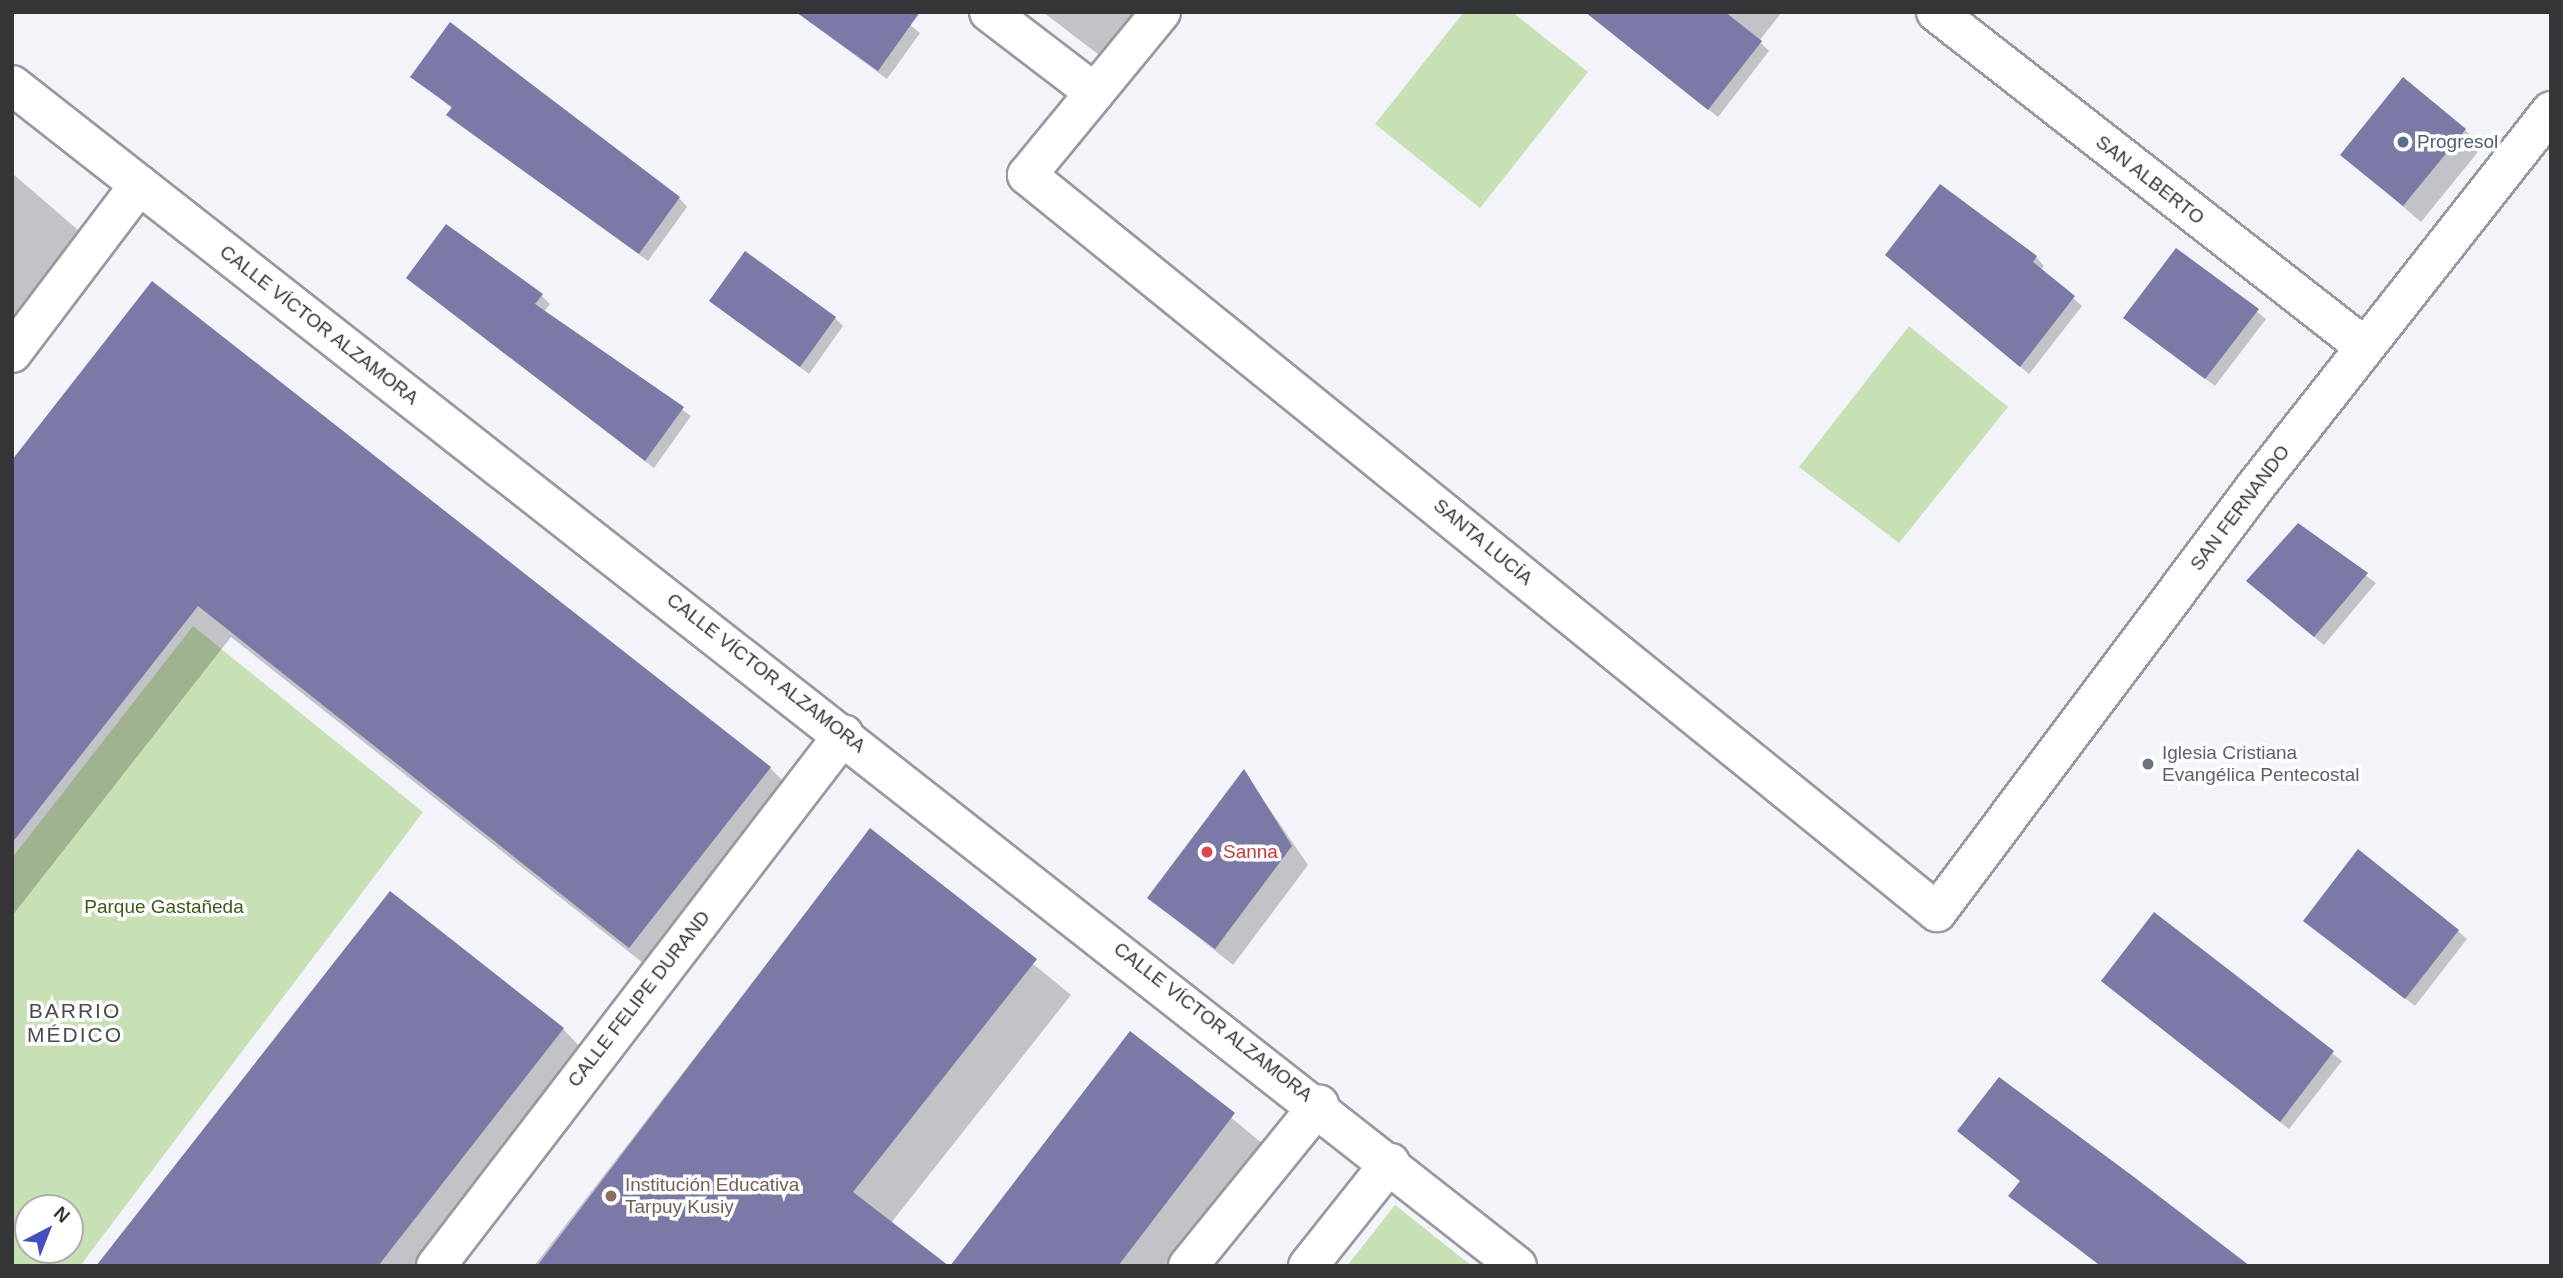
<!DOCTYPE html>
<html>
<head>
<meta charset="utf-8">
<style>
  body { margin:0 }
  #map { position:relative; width:2563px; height:1278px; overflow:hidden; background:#f2f4f9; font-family:Helvetica,sans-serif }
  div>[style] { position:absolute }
  .green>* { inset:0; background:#c7e0b4 }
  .shadow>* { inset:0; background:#0003 }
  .building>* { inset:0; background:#7b79a5 }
  .roads { filter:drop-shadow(2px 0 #989a9f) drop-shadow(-2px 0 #989a9f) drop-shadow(0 2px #989a9f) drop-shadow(0 -2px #989a9f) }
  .minor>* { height:38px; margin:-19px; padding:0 19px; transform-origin:19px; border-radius:19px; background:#fff }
  .dots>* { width:19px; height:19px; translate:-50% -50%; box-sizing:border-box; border:4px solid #fff; border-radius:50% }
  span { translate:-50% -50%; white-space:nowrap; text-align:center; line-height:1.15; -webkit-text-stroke:7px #fff; paint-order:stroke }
  .service-label { font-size:19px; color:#4e5e75 }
  .left { translate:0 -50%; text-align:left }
  .street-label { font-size:19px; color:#343537 }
  .worship-label { font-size:19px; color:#5b616d }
  .health-label { font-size:19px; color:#be3a42 }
  .park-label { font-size:19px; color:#3b591b }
  .education-label { font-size:19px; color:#785e54 }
  .neighbourhood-label { font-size:21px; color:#494b4f; letter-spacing:2px }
  .frame { position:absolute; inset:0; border:14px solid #343537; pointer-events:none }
  .north { position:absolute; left:14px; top:1194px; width:70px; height:70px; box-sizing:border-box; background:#fff; border:2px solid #aeaeaf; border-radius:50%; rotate:42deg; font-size:19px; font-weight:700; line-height:28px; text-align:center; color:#343537 }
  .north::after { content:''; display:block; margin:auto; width:24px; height:32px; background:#424ec2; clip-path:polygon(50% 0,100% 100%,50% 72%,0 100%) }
</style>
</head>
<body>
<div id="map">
  <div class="green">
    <div style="clip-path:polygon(1464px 12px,1512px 12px,1588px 72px,1480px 208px,1375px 124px)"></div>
    <div style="clip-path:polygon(1909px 326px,2008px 407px,1899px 543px,1799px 467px)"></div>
    <div style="clip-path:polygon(evenodd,193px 626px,423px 812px,80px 1266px,12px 1266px,12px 858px,193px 626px,28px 1208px,70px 1208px,70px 1250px,28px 1250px,28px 1208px)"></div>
    <div style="clip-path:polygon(1395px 1205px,1472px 1266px,1347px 1266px)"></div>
  </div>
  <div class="shadow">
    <div style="clip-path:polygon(796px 12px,894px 12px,920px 33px,887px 79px)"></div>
    <div style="clip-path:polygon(1043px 12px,1170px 12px,1135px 55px,1099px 55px)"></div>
    <div style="clip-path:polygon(1586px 12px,1782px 12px,1759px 41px,1769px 51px,1718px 117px)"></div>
    <div style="clip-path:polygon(413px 77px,679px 198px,687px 207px,648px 261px,457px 123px,453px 109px)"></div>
    <div style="clip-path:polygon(2465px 130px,2482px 147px,2421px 222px,2343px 155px)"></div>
    <div style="clip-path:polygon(12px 173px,86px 237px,12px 332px)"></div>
    <div style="clip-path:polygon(2177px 250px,2266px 319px,2215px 386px,2125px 318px)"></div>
    <div style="clip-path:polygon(2036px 257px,2044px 266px,2041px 270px,2082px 306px,2029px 374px,1896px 263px)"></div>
    <div style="clip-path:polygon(152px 283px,770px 768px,802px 800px,662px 978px,231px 637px,12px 916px,12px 461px)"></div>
    <div style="clip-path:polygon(417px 286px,541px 295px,550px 304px,544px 312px,691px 416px,654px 468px)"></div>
    <div style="clip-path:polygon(712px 301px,835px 318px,843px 326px,809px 374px)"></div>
    <div style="clip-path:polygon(2298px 525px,2376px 583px,2324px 645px,2257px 589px)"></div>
    <div style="clip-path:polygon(1244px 772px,1308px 865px,1233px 965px,1149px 898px)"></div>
    <div style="clip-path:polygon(870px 830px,1071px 995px,891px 1223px,946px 1266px,534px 1266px)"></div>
    <div style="clip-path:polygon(2154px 914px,2342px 1061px,2289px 1129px,2112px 989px)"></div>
    <div style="clip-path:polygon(2305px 921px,2458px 931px,2467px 939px,2415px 1006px)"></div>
    <div style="clip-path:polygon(563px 1029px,587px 1054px,422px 1266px,99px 1266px)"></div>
    <div style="clip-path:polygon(1130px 1034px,1269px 1149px,1179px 1266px,952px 1266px)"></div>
    <div style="clip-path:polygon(2021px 1182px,2217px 1266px,2100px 1266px,2010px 1196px)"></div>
  </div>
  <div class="building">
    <div style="clip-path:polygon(796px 12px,920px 12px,878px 71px)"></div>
    <div style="clip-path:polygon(1585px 12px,1725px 12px,1762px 41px,1708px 110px)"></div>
    <div style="clip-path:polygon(450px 22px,680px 197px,639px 254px,446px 115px,452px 107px,410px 77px)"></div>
    <div style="clip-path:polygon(2403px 77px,2466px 129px,2403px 206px,2340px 155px)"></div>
    <div style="clip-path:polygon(1940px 184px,2037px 256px,2033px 262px,2075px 296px,2020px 367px,1885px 255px)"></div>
    <div style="clip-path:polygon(446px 224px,543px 294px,535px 304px,684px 407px,645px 461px,406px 278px)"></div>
    <div style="clip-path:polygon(2176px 248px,2259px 309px,2205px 379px,2123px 318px)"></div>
    <div style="clip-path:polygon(745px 251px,836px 317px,800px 367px,709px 301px)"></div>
    <div style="clip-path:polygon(152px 281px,771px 767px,629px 948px,198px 606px,12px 843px,12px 460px)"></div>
    <div style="clip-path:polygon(2298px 523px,2368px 573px,2314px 637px,2246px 581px)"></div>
    <div style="clip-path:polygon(1244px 769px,1292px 846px,1215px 949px,1147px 898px)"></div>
    <div style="clip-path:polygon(870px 828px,1037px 959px,853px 1192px,949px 1266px,537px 1266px)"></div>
    <div style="clip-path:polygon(2358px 849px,2459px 930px,2405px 999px,2303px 921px)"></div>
    <div style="clip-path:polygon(390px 891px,564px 1028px,378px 1266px,96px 1266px)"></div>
    <div style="clip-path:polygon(2154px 912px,2334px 1051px,2280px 1122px,2101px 981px)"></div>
    <div style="clip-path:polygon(1130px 1031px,1235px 1113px,1118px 1266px,950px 1266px)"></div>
    <div style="clip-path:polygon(1999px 1077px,2134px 1177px,2250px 1266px,2101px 1266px,2008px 1196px,2020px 1181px,1957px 1131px)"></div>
  </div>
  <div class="roads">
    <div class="minor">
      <div style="left:989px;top:12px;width:133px;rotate:37.4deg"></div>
      <div style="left:1161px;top:12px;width:211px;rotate:129.4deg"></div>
      <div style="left:1027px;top:175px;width:1171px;rotate:39deg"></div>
      <div style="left:1937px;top:912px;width:532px;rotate:-53.17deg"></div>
      <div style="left:2256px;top:486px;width:477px;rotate:-51.8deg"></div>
      <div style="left:1936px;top:12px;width:544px;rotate:37.99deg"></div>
      <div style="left:12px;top:85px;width:1913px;rotate:38.12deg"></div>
      <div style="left:12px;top:353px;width:211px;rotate:-52.9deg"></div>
      <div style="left:436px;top:1266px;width:670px;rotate:-52.51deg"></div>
      <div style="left:1188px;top:1266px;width:208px;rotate:-50.9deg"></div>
      <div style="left:1308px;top:1266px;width:132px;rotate:-51.5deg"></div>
    </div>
  </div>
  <div class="dots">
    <div style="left:2403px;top:142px;background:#5c6f8a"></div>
    <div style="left:2148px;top:764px;background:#6b7280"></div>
    <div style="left:1207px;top:852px;background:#e0444e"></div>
    <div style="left:611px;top:1196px;background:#8d6e63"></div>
  </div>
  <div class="service-label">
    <span class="left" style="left:2417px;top:142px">Progresol</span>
  </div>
  <div class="street-label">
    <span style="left:2150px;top:180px;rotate:38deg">SAN ALBERTO</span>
    <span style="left:319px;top:325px;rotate:38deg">CALLE VÍCTOR ALZAMORA</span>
    <span style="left:2240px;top:508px;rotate:-53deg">SAN FERNANDO</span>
    <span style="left:1483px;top:542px;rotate:40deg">SANTA LUCÍA</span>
    <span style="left:766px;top:673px;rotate:38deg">CALLE VÍCTOR ALZAMORA</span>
    <span style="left:639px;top:999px;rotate:-52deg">CALLE FELIPE DURAND</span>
    <span style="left:1213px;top:1022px;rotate:38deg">CALLE VÍCTOR ALZAMORA</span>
  </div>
  <div class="worship-label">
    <span class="left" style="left:2162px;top:764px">Iglesia Cristiana<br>Evangélica Pentecostal</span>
  </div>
  <div class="health-label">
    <span class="left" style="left:1223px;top:852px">Sanna</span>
  </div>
  <div class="park-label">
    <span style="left:164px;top:907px">Parque Gastañeda</span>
  </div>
  <div class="education-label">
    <span class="left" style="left:625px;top:1196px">Institución Educativa<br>Tarpuy Kusiy</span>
  </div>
  <div class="neighbourhood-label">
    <span style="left:75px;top:1023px">BARRIO<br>MÉDICO</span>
  </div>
  <div class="frame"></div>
  <div class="north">N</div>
</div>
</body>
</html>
